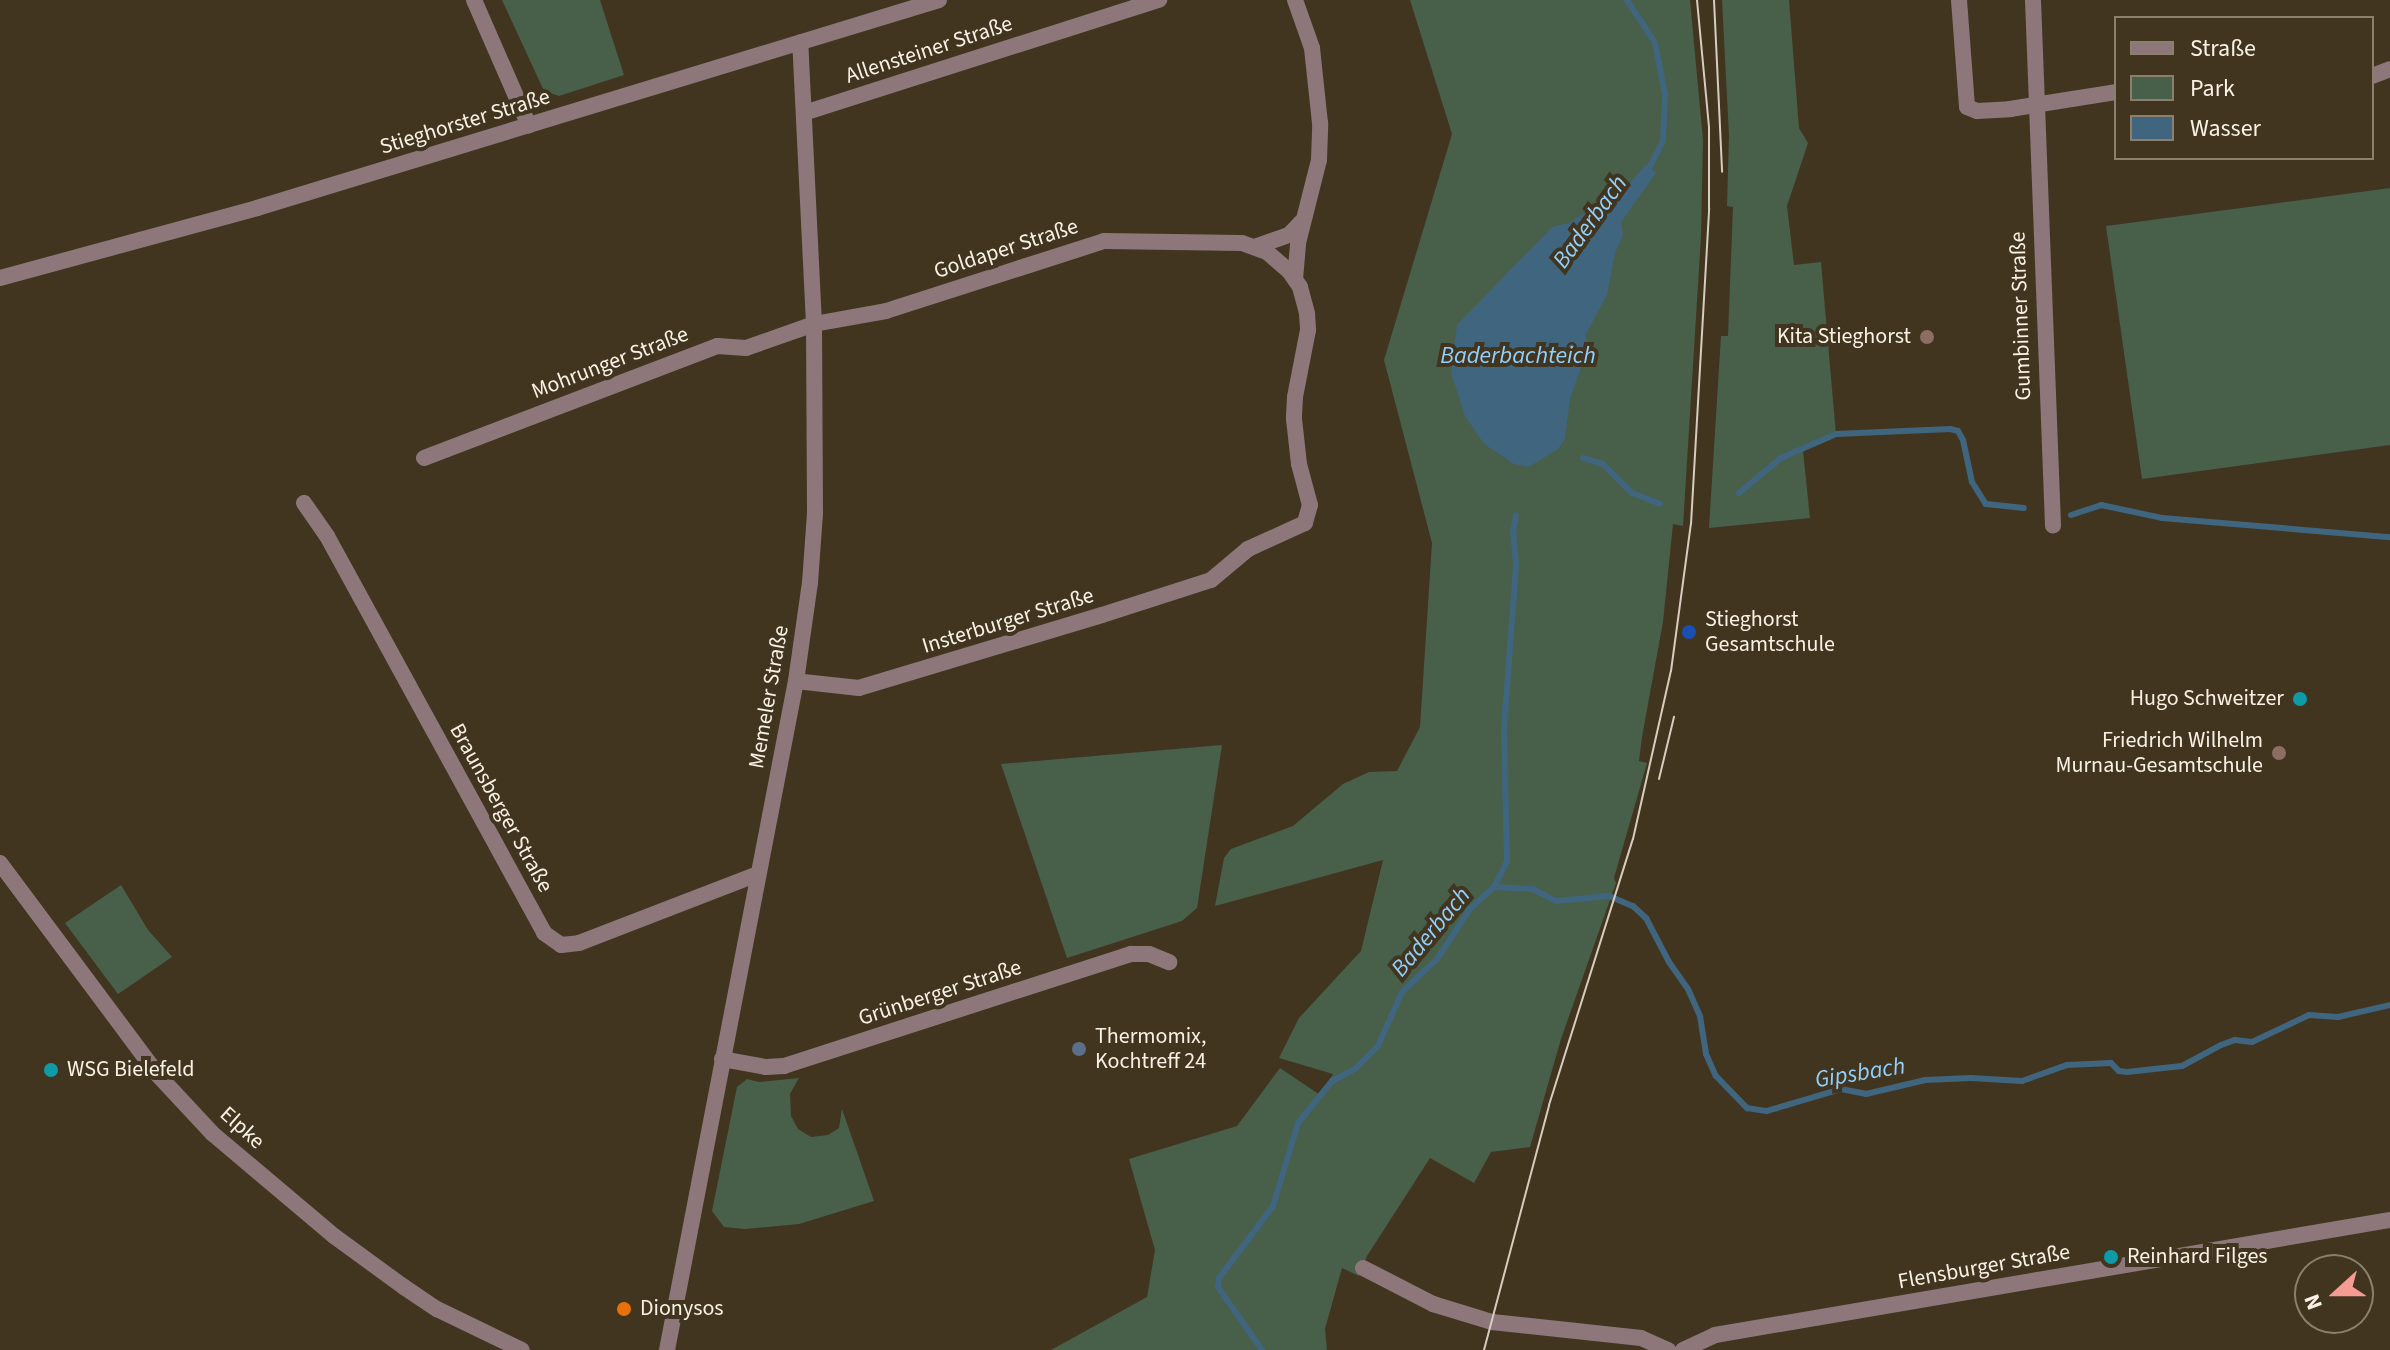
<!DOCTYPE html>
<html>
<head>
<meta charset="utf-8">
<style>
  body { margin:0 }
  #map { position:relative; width:2390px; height:1350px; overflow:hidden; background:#413520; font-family:"Source Sans 3",sans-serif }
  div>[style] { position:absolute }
  .green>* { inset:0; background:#485f4a }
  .water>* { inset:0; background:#40657f }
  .stream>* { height:6px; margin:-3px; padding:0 3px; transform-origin:3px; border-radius:3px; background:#40657f }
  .minor>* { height:16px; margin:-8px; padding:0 8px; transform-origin:8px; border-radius:8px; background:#8d777a }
  .tram>* { height:2px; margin:-1px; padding:0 1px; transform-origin:1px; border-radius:1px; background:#d6cdbe }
  .dots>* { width:22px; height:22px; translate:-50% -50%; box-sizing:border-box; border:4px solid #413520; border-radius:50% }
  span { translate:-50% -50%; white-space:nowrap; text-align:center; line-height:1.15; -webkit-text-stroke:8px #413520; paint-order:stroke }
  .street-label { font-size:22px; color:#f9f1e4 }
  .poi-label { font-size:22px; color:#f9f1e4 }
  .right { translate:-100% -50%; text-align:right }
  .left { translate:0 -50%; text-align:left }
  .water-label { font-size:24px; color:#91d0fc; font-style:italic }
  .legend { position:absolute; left:2114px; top:16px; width:260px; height:144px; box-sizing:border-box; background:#413520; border:2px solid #8b806e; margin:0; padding:10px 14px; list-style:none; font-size:24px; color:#f9f1e4 }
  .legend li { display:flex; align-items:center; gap:16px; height:40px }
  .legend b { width:40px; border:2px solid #8b806e }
  .north { position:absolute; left:2294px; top:1254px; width:80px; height:80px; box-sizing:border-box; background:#413520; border:2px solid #8b806e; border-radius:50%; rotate:249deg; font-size:22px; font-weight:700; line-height:32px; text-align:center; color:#f9f1e4 }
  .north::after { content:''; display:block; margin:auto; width:28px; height:36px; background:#f59c92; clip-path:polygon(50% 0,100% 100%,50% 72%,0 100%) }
</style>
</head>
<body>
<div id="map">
  <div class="green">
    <div style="clip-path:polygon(502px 0,600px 0,624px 75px,559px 96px,544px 91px)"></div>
    <div style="clip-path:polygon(1410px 0,1690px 0,1703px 140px,1701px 237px,1683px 526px,1673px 524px,1663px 622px,1642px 737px,1639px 761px,1647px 763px,1614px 878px,1616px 883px,1561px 1039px,1530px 1147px,1491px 1152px,1474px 1183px,1430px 1158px,1367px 1256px,1359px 1276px,1342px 1268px,1325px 1329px,1327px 1350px,1051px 1350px,1147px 1297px,1155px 1250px,1129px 1159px,1237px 1126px,1280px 1068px,1320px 1095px,1333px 1074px,1279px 1058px,1299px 1018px,1361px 951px,1383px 860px,1215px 906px,1224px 858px,1231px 849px,1293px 826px,1343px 784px,1369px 772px,1397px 771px,1420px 727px,1432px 543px,1384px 360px,1452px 134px)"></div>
    <div style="clip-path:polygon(1722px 0,1789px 0,1799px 128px,1808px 143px,1787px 206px,1794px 265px,1821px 262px,1836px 435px,1803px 451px,1810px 518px,1709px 528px,1721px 336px,1728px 336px,1733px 207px,1727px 206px,1729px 136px)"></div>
    <div style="clip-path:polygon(2390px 188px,2390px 445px,2142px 479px,2106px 226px)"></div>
    <div style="clip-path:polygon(1222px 745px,1197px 908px,1182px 921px,1067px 958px,1001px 764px)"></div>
    <div style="clip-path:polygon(121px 885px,148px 930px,172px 957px,118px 994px,65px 923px)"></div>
    <div style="clip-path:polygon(799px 1078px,790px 1094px,791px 1116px,798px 1129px,811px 1137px,828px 1135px,839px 1128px,842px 1109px,874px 1201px,799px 1224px,745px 1229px,724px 1227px,712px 1211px,737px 1087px,747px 1079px,759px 1082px)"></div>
  </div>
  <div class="water">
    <div style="clip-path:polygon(1646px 164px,1656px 173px,1621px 222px,1623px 235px,1615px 253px,1607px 295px,1585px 336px,1589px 344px,1570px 399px,1565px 439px,1558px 449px,1529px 467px,1514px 464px,1484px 444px,1465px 416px,1451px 373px,1457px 325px,1552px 227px,1569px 223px,1591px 209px,1603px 215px)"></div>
  </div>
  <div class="stream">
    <div style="left:1627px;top:0;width:51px;rotate:56.9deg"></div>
    <div style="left:1655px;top:43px;width:52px;rotate:78.9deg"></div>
    <div style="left:1665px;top:94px;width:47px;rotate:92.4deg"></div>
    <div style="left:1663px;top:141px;width:34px;rotate:117deg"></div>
    <div style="left:1583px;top:458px;width:21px;rotate:17deg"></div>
    <div style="left:1603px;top:464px;width:41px;rotate:45deg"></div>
    <div style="left:1632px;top:493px;width:30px;rotate:21deg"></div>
    <div style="left:1739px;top:493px;width:55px;rotate:-39.8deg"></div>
    <div style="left:1781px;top:458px;width:60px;rotate:-23.6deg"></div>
    <div style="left:1836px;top:434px;width:114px;rotate:-2.5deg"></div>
    <div style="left:1950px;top:429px;width:8px;rotate:14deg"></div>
    <div style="left:1958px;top:431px;width:10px;rotate:61deg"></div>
    <div style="left:1963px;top:440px;width:43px;rotate:77.9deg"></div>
    <div style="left:1972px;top:482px;width:26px;rotate:58deg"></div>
    <div style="left:1986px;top:504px;width:38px;rotate:6deg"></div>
    <div style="left:2071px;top:515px;width:32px;rotate:-18deg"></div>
    <div style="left:2101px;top:505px;width:62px;rotate:12deg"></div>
    <div style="left:2162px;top:518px;width:229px;rotate:4.8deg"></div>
    <div style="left:1494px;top:887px;width:39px;rotate:3deg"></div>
    <div style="left:1533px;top:889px;width:26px;rotate:28deg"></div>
    <div style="left:1556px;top:901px;width:53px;rotate:-5.4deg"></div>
    <div style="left:1609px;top:896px;width:26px;rotate:23deg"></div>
    <div style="left:1633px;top:906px;width:18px;rotate:43deg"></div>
    <div style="left:1646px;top:918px;width:50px;rotate:62.4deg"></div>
    <div style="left:1669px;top:962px;width:33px;rotate:55deg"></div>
    <div style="left:1688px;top:989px;width:30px;rotate:66deg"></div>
    <div style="left:1700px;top:1016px;width:38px;rotate:81deg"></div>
    <div style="left:1706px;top:1054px;width:24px;rotate:66deg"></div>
    <div style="left:1716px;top:1076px;width:45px;rotate:45.9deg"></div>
    <div style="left:1747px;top:1108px;width:20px;rotate:9deg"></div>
    <div style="left:1767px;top:1111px;width:77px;rotate:-16.6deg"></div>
    <div style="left:1841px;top:1089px;width:25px;rotate:11deg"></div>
    <div style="left:1866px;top:1094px;width:61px;rotate:-13.3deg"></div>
    <div style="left:1925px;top:1080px;width:46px;rotate:-2.5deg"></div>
    <div style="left:1971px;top:1078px;width:51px;rotate:3.4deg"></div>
    <div style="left:2022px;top:1081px;width:48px;rotate:-19.6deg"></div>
    <div style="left:2067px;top:1065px;width:44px;rotate:-2.6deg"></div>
    <div style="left:2111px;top:1063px;width:11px;rotate:45deg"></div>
    <div style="left:2119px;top:1071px;width:8px;rotate:7deg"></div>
    <div style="left:2127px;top:1072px;width:55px;rotate:-6.2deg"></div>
    <div style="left:2182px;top:1066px;width:44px;rotate:-28.3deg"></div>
    <div style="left:2221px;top:1045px;width:15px;rotate:-20deg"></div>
    <div style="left:2235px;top:1040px;width:17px;rotate:7deg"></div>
    <div style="left:2252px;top:1042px;width:63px;rotate:-25.3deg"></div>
    <div style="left:2309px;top:1015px;width:29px;rotate:4deg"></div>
    <div style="left:2338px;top:1017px;width:53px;rotate:-13deg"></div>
    <div style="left:1262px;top:1350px;width:77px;rotate:-124.9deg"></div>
    <div style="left:1218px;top:1287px;width:9px;rotate:-84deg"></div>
    <div style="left:1219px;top:1278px;width:90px;rotate:-53.1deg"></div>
    <div style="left:1273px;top:1206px;width:87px;rotate:-73.2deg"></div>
    <div style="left:1298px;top:1123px;width:54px;rotate:-51deg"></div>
    <div style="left:1332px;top:1081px;width:26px;rotate:-28deg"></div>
    <div style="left:1355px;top:1069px;width:33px;rotate:-45deg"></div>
    <div style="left:1378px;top:1046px;width:59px;rotate:-66deg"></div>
    <div style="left:1402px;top:992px;width:48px;rotate:-43.3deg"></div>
    <div style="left:1437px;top:959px;width:60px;rotate:-56.6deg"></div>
    <div style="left:1470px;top:909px;width:33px;rotate:-43deg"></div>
    <div style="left:1494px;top:887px;width:28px;rotate:-63deg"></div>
    <div style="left:1507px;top:862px;width:133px;rotate:-91.3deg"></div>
    <div style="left:1504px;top:729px;width:165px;rotate:-85.8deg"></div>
    <div style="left:1516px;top:564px;width:32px;rotate:-95deg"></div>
    <div style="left:1513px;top:532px;width:17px;rotate:-80deg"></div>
  </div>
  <div class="minor">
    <div style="left:474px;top:0;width:137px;rotate:66.4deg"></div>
    <div style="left:1959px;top:0;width:107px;rotate:85.7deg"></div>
    <div style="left:1967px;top:107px;width:11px;rotate:22deg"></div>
    <div style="left:1977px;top:111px;width:33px;rotate:-3deg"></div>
    <div style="left:2010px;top:109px;width:107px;rotate:-9.1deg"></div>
    <div style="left:2033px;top:0;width:526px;rotate:87.82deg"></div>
    <div style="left:2372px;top:76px;width:19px;rotate:-21deg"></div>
    <div style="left:804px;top:113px;width:373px;rotate:-17.7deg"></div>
    <div style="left:1257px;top:246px;width:34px;rotate:-19deg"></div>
    <div style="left:1289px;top:235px;width:18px;rotate:-47deg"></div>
    <div style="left:0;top:278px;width:266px;rotate:-15.2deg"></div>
    <div style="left:257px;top:208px;width:713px;rotate:-16.96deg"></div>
    <div style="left:1295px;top:279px;width:36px;rotate:-85deg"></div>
    <div style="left:1298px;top:243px;width:86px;rotate:-75.8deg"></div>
    <div style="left:1319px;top:160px;width:37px;rotate:-88deg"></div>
    <div style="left:1320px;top:123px;width:75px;rotate:-96.1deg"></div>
    <div style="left:1312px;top:48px;width:51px;rotate:-109.5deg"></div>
    <div style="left:424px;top:458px;width:314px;rotate:-20.9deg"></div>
    <div style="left:717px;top:346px;width:29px;rotate:4deg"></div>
    <div style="left:746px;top:348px;width:72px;rotate:-19.4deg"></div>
    <div style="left:814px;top:324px;width:73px;rotate:-10.2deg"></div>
    <div style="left:886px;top:311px;width:229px;rotate:-17.8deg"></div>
    <div style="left:1104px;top:241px;width:138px;rotate:0.8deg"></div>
    <div style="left:1242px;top:243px;width:27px;rotate:20deg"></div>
    <div style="left:1267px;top:252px;width:29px;rotate:41deg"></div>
    <div style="left:1289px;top:271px;width:19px;rotate:55deg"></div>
    <div style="left:1300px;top:287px;width:28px;rotate:75deg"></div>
    <div style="left:1307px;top:314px;width:16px;rotate:86deg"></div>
    <div style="left:1308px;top:330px;width:68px;rotate:101deg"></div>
    <div style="left:1295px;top:397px;width:22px;rotate:93deg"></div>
    <div style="left:1294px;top:419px;width:45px;rotate:83.7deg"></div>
    <div style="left:1299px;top:464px;width:42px;rotate:75deg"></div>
    <div style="left:1310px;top:505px;width:19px;rotate:106deg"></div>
    <div style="left:1305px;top:523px;width:63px;rotate:155.5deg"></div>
    <div style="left:1248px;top:549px;width:48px;rotate:140deg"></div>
    <div style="left:1211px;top:580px;width:114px;rotate:162.2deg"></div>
    <div style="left:1102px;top:615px;width:254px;rotate:163.3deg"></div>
    <div style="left:859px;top:688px;width:63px;rotate:-173.7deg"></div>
    <div style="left:304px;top:503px;width:40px;rotate:55.1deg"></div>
    <div style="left:327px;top:536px;width:452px;rotate:61.3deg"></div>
    <div style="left:544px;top:933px;width:21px;rotate:35deg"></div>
    <div style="left:561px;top:945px;width:18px;rotate:-6deg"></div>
    <div style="left:579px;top:943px;width:192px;rotate:-21.1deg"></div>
    <div style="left:0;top:863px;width:263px;rotate:53.3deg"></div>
    <div style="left:157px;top:1074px;width:82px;rotate:47deg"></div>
    <div style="left:213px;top:1134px;width:158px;rotate:40.1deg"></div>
    <div style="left:334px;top:1236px;width:87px;rotate:36.1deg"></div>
    <div style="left:404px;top:1287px;width:40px;rotate:34deg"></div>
    <div style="left:437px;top:1309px;width:94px;rotate:25.8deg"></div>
    <div style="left:722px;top:1059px;width:45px;rotate:10.3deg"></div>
    <div style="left:766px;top:1067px;width:18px;rotate:-3deg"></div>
    <div style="left:784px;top:1066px;width:365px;rotate:-17.9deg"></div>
    <div style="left:1131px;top:954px;width:18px"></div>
    <div style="left:1149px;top:954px;width:22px;rotate:22deg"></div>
    <div style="left:1363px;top:1268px;width:79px;rotate:27.2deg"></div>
    <div style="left:1433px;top:1304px;width:62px;rotate:17deg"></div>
    <div style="left:1492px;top:1322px;width:150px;rotate:6.1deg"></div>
    <div style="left:1641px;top:1338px;width:30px;rotate:24deg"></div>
    <div style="left:667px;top:1350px;width:681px;rotate:-79.09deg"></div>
    <div style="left:796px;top:681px;width:99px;rotate:-81.9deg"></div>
    <div style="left:810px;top:583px;width:70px;rotate:-85.9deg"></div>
    <div style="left:815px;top:513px;width:189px;rotate:-90.3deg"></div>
    <div style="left:814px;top:324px;width:282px;rotate:-92.8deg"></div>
    <div style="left:1683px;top:1350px;width:35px;rotate:-25deg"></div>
    <div style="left:1715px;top:1335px;width:685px;rotate:-9.67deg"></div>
  </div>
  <div class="tram">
    <div style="left:1714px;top:0;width:172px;rotate:87.3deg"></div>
    <div style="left:1659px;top:779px;width:64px;rotate:-76.4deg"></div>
    <div style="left:1484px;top:1350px;width:253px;rotate:-75.1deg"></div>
    <div style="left:1549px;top:1105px;width:279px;rotate:-72.5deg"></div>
    <div style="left:1633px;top:839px;width:172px;rotate:-77.3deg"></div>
    <div style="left:1671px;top:671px;width:148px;rotate:-82.3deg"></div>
    <div style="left:1691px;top:524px;width:316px;rotate:-86.7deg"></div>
    <div style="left:1709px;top:209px;width:82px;rotate:-90deg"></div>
    <div style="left:1709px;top:127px;width:128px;rotate:-95.4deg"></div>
  </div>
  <div class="dots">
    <div style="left:1927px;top:337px;background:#8d6e63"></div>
    <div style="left:1689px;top:632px;background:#1a4fb4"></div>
    <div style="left:2300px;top:699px;background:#0f9aa8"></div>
    <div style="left:2279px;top:753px;background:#8d6e63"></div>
    <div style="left:1079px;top:1049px;background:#5c6f8a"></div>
    <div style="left:51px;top:1070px;background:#0f9aa8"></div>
    <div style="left:2111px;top:1257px;background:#0f9aa8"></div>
    <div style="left:624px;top:1309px;background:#e8710a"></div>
  </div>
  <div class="street-label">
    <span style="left:929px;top:50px;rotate:-18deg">Allensteiner Straße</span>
    <span style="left:465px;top:122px;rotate:-17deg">Stieghorster Straße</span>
    <span style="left:1006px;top:249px;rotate:-18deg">Goldaper Straße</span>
    <span style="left:2021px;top:316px;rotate:-92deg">Gumbinner Straße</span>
    <span style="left:610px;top:363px;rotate:-21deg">Mohrunger Straße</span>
    <span style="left:1008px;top:621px;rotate:-17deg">Insterburger Straße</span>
    <span style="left:769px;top:697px;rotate:-80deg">Memeler Straße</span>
    <span style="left:501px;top:808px;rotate:61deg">Braunsberger Straße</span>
    <span style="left:940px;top:993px;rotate:-18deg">Grünberger Straße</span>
    <span style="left:242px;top:1128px;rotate:42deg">Elpke</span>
    <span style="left:1984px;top:1267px;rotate:-10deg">Flensburger Straße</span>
  </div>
  <div class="poi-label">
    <span class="right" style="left:1911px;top:337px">Kita Stieghorst</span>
    <span class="left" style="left:1705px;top:632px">Stieghorst<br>Gesamtschule</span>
    <span class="right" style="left:2284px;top:699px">Hugo Schweitzer</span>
    <span class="right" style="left:2263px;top:753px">Friedrich Wilhelm<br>Murnau-Gesamtschule</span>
    <span class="left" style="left:1095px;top:1049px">Thermomix,<br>Kochtreff 24</span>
    <span class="left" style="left:67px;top:1070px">WSG Bielefeld</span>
    <span class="left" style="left:2127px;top:1257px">Reinhard Filges</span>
    <span class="left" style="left:640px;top:1309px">Dionysos</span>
  </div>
  <div class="water-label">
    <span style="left:1590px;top:222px;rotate:-54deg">Baderbach</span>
    <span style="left:1518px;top:356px">Baderbachteich</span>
    <span style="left:1431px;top:932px;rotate:-50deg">Baderbach</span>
    <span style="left:1860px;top:1073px;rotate:-9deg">Gipsbach</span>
  </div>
  <ul class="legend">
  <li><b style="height:10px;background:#8d777a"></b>Straße</li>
  <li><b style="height:22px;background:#485f4a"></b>Park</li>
  <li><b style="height:22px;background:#40657f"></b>Wasser</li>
  </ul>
  <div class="north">N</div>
</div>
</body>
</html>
